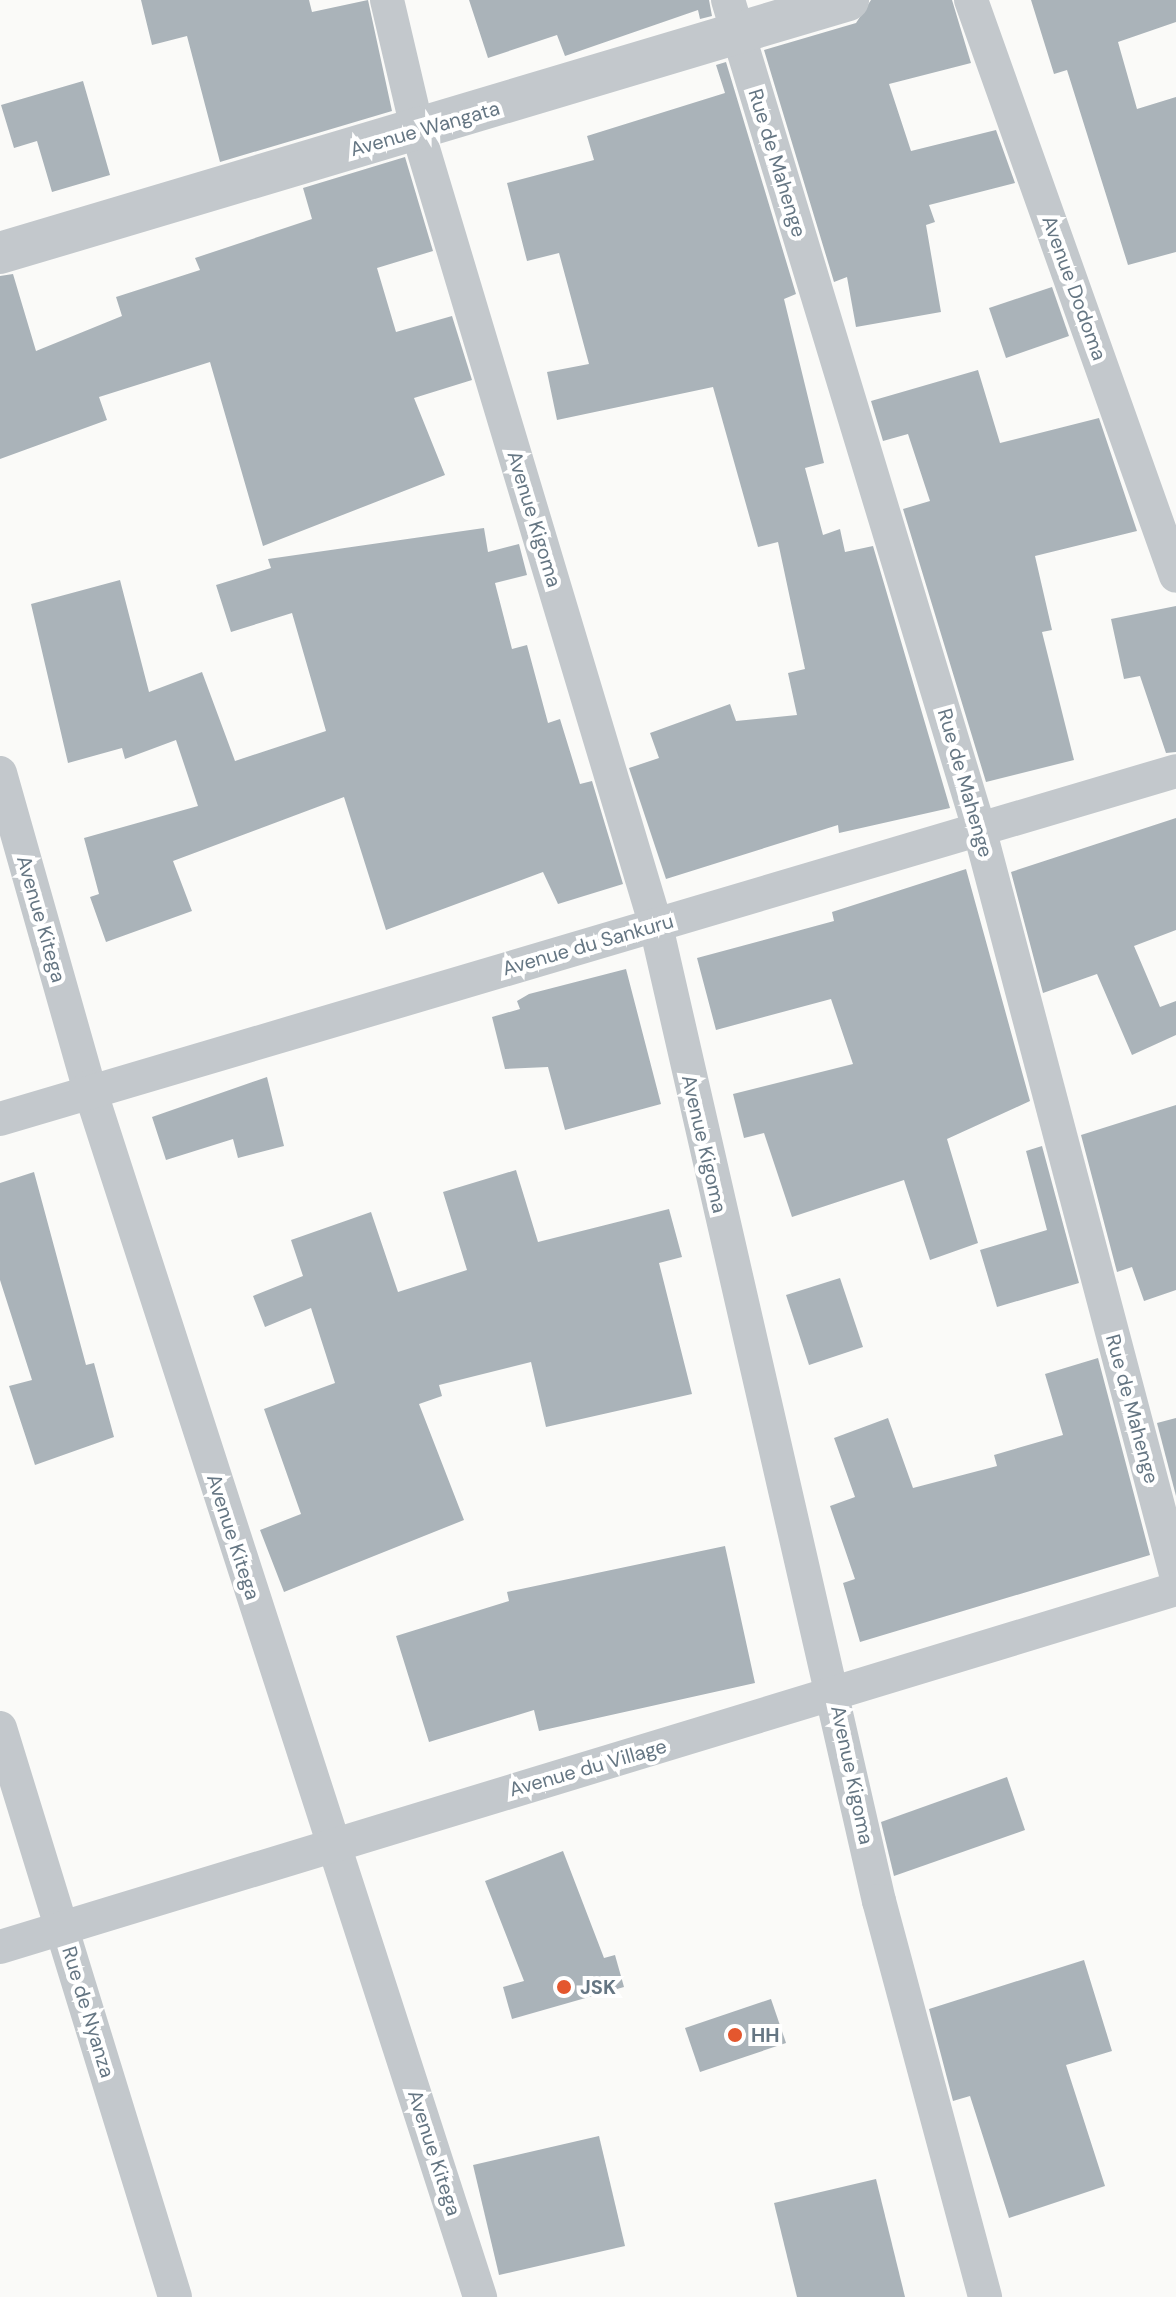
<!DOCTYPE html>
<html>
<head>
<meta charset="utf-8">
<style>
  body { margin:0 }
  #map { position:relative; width:1176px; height:2297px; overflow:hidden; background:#fafaf8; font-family:"DM Sans",sans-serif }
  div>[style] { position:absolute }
  .building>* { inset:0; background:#aab3b9 }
  .minor>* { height:34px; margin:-17px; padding:0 17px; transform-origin:17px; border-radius:17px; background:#c3c8cc }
  .tertiary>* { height:42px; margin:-21px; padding:0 21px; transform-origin:21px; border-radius:21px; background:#c3c8cc }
  .dots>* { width:22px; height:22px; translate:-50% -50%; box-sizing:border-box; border:4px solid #fff; border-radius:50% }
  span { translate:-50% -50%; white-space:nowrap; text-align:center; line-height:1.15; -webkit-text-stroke:8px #fff; paint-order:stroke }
  .street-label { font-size:20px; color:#657683 }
  .poi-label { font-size:20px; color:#657683; font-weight:700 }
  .left { translate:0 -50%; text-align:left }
</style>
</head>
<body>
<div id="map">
  <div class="building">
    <div style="clip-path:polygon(141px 0,309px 0,312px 12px,368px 0,392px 111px,220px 162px,187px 36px,152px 45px)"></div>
    <div style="clip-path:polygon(469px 0,709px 0,712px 16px,700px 19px,698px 10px,565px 56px,557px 35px,488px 58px)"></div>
    <div style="clip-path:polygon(871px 0,952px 0,971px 63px,889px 84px,911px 151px,996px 130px,1015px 183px,929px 205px,935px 222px,926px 225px,941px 312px,856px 327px,847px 277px,834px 282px,764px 50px,856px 23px)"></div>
    <div style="clip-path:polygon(1031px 0,1176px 0,1176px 22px,1118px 42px,1137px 109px,1176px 97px,1176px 252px,1128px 265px,1067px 70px,1054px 74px)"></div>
    <div style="clip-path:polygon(726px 62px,796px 294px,784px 299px,824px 463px,805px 468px,823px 535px,840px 529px,845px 552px,873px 546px,950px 808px,839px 833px,838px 825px,666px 879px,629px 768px,659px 758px,650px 733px,730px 704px,736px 721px,797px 715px,788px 673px,805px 669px,778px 542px,758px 547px,713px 387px,557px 420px,547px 372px,589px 364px,559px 253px,527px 261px,507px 183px,594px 160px,587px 136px,725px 93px,716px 65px)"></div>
    <div style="clip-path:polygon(83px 81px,110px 175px,52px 192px,37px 141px,14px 148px,1px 105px)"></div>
    <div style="clip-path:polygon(405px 157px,433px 251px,377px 268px,396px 332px,452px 316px,472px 380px,414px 398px,445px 475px,263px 546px,210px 362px,99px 397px,107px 420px,0 459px,0 276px,13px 274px,36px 351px,122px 316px,116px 297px,200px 270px,195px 258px,312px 219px,303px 188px)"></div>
    <div style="clip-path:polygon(1052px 287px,1069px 336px,1006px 358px,989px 308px)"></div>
    <div style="clip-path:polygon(978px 370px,1000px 443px,1099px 418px,1137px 531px,1035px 556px,1052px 630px,1042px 632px,1074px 760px,986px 782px,903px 509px,930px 501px,908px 434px,883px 441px,871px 401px)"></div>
    <div style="clip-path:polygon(484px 528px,488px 552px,519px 544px,527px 575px,495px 583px,512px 649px,527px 645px,548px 723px,560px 719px,580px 784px,592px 781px,623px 884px,558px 904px,543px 872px,386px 930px,344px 797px,173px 861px,192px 911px,106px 942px,90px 897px,99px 894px,84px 838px,198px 806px,176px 740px,125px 759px,122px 748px,68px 763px,31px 604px,120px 580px,149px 692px,202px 672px,235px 761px,326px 731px,292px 613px,231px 632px,216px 585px,271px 568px,268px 559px)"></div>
    <div style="clip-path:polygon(1176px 606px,1176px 752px,1166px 753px,1140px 676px,1124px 679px,1111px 619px)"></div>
    <div style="clip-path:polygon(1176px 818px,1176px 930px,1134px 946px,1160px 1007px,1176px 1001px,1176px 1035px,1132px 1055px,1097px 974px,1043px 993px,1011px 872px)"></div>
    <div style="clip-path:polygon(966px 869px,1030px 1101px,947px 1139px,978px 1243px,930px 1260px,904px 1180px,792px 1217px,764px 1133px,744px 1138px,733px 1094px,853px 1064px,831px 999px,716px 1030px,697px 958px,834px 921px,832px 912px)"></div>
    <div style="clip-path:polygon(626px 969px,661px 1104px,565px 1130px,548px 1067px,505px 1069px,492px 1017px,520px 1009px,517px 1001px,529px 994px)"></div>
    <div style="clip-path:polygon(267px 1077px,284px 1146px,238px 1158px,233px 1139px,166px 1160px,152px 1117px)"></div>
    <div style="clip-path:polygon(1176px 1105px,1176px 1290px,1144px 1301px,1132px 1267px,1117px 1272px,1081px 1135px)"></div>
    <div style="clip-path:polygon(1042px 1146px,1079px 1283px,997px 1307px,980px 1250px,1047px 1230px,1026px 1151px)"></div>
    <div style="clip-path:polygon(516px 1170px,538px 1242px,669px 1209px,682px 1257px,659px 1263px,692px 1394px,546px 1427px,531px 1362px,439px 1385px,442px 1396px,419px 1404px,464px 1520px,284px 1592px,260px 1530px,301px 1514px,264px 1409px,335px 1383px,311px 1308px,265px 1327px,253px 1296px,303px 1276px,291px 1240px,371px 1212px,398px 1292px,467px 1270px,443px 1192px)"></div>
    <div style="clip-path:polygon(34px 1172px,86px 1365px,94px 1363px,114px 1437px,35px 1465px,9px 1386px,32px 1380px,0 1280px,0 1183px)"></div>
    <div style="clip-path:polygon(840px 1278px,863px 1347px,809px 1365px,786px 1295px)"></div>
    <div style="clip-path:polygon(1098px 1358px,1150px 1555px,860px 1642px,843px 1583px,855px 1579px,830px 1506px,855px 1497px,834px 1438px,888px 1418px,913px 1488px,997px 1466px,994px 1455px,1063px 1435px,1045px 1374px)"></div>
    <div style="clip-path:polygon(1176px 1418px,1176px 1496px,1157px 1423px)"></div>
    <div style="clip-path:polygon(725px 1546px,755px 1683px,539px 1731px,534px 1710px,429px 1742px,396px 1636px,509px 1601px,507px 1592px)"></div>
    <div style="clip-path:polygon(1007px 1777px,1025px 1830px,894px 1876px,881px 1822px)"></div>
    <div style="clip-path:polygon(563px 1851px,604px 1958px,615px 1955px,624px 1987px,512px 2019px,503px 1987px,524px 1981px,485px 1881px)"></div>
    <div style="clip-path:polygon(1084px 1960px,1112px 2051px,1066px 2065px,1105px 2186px,1009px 2218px,970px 2096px,953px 2101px,929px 2009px)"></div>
    <div style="clip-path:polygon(771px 1999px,786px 2043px,700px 2072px,685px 2028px)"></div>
    <div style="clip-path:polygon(599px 2136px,625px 2246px,499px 2275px,473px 2165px)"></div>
    <div style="clip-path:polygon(876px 2179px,905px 2297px,797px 2297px,774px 2203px)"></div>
  </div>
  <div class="minor">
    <div style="left:387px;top:0;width:136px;rotate:76.8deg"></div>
    <div style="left:418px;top:132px;width:829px;rotate:73.31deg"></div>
    <div style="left:656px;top:926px;width:1000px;rotate:77.12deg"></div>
    <div style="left:879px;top:1901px;width:410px;rotate:75deg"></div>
    <div style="left:728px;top:0;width:865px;rotate:73.14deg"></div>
    <div style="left:979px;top:828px;width:772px;rotate:75.21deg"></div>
    <div style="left:971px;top:0;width:611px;rotate:70.41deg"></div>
    <div style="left:0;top:773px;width:326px;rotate:74.2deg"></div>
    <div style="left:89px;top:1087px;width:1272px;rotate:72.09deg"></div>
    <div style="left:0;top:1119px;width:1226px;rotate:-16.48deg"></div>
    <div style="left:0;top:1728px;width:595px;rotate:72.9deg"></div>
    <div style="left:0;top:1947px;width:1229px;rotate:-16.93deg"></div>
  </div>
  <div class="tertiary">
    <div style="left:0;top:253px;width:885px;rotate:-16.61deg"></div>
  </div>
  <div class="dots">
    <div style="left:564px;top:1987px;background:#e4572e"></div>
    <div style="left:735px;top:2035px;background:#e4572e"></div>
  </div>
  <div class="street-label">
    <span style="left:425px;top:129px;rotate:-16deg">Avenue Wangata</span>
    <span style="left:777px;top:163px;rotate:73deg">Rue de Mahenge</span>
    <span style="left:1074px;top:288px;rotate:70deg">Avenue Dodoma</span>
    <span style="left:534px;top:519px;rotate:73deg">Avenue Kigoma</span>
    <span style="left:965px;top:783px;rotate:74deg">Rue de Mahenge</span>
    <span style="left:41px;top:919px;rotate:74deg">Avenue Kitega</span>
    <span style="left:588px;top:945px;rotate:-16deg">Avenue du Sankuru</span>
    <span style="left:704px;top:1144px;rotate:77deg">Avenue Kigoma</span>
    <span style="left:1132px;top:1409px;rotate:75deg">Rue de Mahenge</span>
    <span style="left:233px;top:1537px;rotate:72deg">Avenue Kitega</span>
    <span style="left:588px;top:1768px;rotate:-16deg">Avenue du Village</span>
    <span style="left:852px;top:1775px;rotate:78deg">Avenue Kigoma</span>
    <span style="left:88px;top:2012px;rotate:73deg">Rue de Nyanza</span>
    <span style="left:434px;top:2153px;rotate:72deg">Avenue Kitega</span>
  </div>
  <div class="poi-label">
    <span class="left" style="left:580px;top:1987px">JSK</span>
    <span class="left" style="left:751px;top:2035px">HH</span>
  </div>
</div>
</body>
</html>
